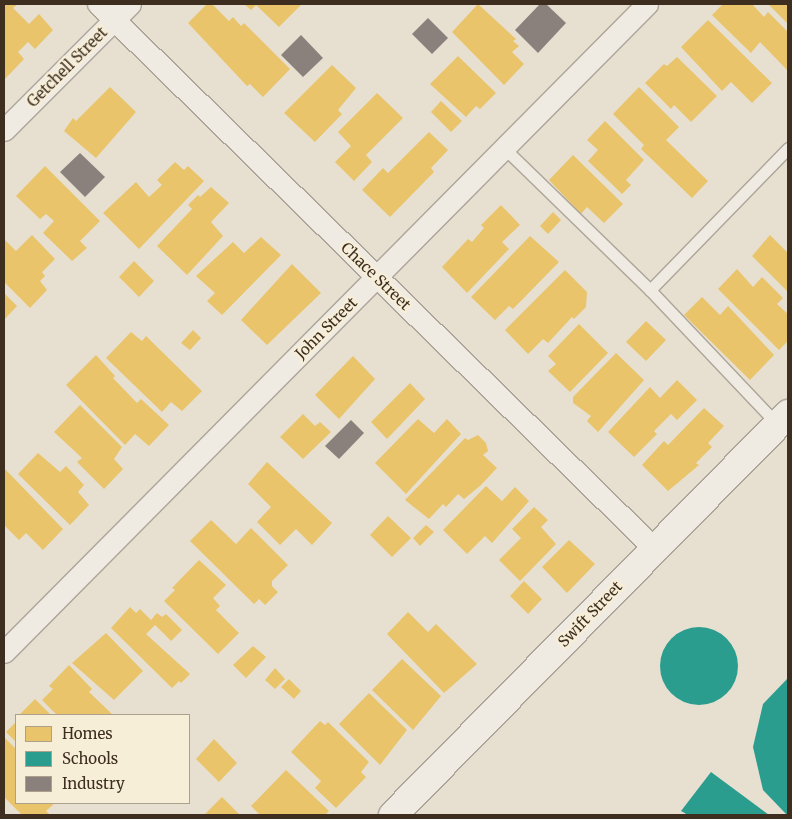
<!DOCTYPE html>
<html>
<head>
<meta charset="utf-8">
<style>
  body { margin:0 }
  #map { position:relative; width:792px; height:819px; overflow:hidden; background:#e7e0d1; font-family:Merriweather,serif }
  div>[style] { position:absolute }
  .homes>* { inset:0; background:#e9c46a }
  .schools>* { inset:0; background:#2a9d8f }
  .round { border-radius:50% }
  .industry>* { inset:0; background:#8a817c }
  .roads { filter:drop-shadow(1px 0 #ada599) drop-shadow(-1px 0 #ada599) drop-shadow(0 1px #ada599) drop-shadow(0 -1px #ada599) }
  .lane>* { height:11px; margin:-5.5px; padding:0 5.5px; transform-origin:5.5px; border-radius:5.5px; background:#efebe3 }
  .street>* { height:21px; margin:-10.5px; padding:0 10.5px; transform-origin:10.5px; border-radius:10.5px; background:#efebe3 }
  .secondary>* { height:28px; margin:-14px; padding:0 14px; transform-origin:14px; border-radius:14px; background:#efebe3 }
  span { translate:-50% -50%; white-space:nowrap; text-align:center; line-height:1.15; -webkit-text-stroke:5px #f7eed8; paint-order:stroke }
  .street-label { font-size:15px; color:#3d2e20 }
  .frame { position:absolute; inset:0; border:5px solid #3d2e20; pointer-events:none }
  .legend { position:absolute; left:15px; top:714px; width:175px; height:90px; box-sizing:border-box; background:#f7eed8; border:1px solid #ada18e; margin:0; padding:6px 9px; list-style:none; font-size:15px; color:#3d2e20 }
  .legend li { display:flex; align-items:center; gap:10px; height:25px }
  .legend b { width:25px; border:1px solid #ada18e }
</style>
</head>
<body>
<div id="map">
  <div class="homes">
    <div style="clip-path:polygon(4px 4px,18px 4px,13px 8px,29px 24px,39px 14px,53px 30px,35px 49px,28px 42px,18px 52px,24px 59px,4px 80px)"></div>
    <div style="clip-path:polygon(207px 4px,212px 4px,229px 21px,233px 17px,241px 26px,244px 23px,290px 69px,263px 97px,250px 84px,247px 86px,188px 23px)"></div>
    <div style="clip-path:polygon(244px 4px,302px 4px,279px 27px,256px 5px,251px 10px)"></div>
    <div style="clip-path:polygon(478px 4px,516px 39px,513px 41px,519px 46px,512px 52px,524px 64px,504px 85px,452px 32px)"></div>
    <div style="clip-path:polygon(723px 4px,752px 4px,764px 17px,768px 12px,788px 32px,788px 71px,760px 42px,751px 53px,712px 15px)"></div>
    <div style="clip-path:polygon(768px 4px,788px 4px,788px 24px)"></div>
    <div style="clip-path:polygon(708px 20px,772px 83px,752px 103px,731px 82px,722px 91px,681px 47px)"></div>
    <div style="clip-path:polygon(458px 56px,496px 93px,480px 109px,476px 106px,466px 117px,430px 84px)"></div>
    <div style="clip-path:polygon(677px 57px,717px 96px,691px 122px,674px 105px,671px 109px,645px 83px,664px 64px,667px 66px)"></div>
    <div style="clip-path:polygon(332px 65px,356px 88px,338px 110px,342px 114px,315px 142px,284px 113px)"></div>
    <div style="clip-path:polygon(110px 87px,136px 112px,96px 158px,64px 131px,73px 118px,76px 121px)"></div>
    <div style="clip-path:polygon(639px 87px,679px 127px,666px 140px,708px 181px,692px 198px,641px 149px,644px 145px,613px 114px)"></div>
    <div style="clip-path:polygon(377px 93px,403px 118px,366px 155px,372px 162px,354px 181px,335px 162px,351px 146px,338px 132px)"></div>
    <div style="clip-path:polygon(441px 101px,462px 121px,451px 132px,431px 112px)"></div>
    <div style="clip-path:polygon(605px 121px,644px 160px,626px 180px,631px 185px,622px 194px,588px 161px,598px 150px,587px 140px)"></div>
    <div style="clip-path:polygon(429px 132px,448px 150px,431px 168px,434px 172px,390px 217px,362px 190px,383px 168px,388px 173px)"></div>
    <div style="clip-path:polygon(573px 155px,623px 204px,604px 223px,587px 207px,581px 214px,549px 180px)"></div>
    <div style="clip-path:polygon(175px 162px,184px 170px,188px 166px,204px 181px,139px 249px,103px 213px,136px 182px,149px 197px,162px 185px,157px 180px)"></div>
    <div style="clip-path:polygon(45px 166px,100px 221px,80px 241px,87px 248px,72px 261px,43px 233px,54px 221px,46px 214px,40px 219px,16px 196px)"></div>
    <div style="clip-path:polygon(211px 187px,229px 203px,211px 222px,223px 236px,187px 275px,157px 246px,192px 209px,188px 205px,198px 195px,200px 197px)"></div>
    <div style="clip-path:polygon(501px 205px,520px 225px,502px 242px,509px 249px,467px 293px,442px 267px,468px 239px,472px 242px,484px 228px,481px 225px)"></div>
    <div style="clip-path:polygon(553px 212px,561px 220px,548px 234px,540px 226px)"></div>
    <div style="clip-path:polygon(32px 235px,55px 259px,42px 272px,45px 276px,40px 281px,47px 290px,30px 308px,4px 282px,4px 239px,16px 251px)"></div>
    <div style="clip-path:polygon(770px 235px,788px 253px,788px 292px,752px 256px)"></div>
    <div style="clip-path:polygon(530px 236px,559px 262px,513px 309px,509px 306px,495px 320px,471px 297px)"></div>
    <div style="clip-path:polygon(261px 237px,281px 255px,222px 315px,207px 301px,215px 293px,196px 276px,233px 242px,244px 253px)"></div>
    <div style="clip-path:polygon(134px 261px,154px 281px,139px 297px,119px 277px)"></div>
    <div style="clip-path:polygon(292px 264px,321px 293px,267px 345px,241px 320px)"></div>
    <div style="clip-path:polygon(737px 269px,753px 287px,762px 277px,783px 298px,777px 304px,788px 314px,788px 341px,779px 350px,718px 289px)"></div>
    <div style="clip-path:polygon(565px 270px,587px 292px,586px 307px,574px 319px,572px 317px,548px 343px,543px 339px,528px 354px,505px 330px)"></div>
    <div style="clip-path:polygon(4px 293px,17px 306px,4px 320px)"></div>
    <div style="clip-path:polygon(702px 297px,720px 315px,728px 306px,774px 355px,750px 380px,684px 315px)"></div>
    <div style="clip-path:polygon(646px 321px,666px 340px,646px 361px,626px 342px)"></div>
    <div style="clip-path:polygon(579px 324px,608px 353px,570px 392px,548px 371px,556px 364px,548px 356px)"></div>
    <div style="clip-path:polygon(193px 330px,201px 338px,190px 350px,181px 343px)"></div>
    <div style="clip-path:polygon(131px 332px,142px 341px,146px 336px,202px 391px,182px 411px,171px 402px,162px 412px,106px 358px)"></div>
    <div style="clip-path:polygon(616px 353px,644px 380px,598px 432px,587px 421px,591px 416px,573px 403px,573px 397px)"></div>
    <div style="clip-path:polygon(96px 355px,115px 376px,113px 378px,137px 403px,141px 399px,169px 425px,149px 446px,135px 434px,125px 445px,66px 385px)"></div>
    <div style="clip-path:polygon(353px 356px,375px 379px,339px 419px,315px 395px)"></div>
    <div style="clip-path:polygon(677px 380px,697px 400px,677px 420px,671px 414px,654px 431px,657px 434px,634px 457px,608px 432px,650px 387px,660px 398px)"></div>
    <div style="clip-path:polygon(410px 383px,425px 399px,387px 439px,371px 422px)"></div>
    <div style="clip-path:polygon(80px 405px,122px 447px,114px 459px,123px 469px,104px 489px,77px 462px,82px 458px,54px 432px)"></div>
    <div style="clip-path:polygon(704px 408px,724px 426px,708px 443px,712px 447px,696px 463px,699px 465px,668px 491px,642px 465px,664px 441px,668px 445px)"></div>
    <div style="clip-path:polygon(303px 414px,315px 426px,320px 422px,331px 432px,303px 459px,280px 437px)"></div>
    <div style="clip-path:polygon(418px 419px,434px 433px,447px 419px,461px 434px,406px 494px,375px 463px)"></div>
    <div style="clip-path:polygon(478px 435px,486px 443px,488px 451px,483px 455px,497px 468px,480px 486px,464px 499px,458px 494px,446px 507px,443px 504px,429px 519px,405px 500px,465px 438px,468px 440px)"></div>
    <div style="clip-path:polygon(38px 453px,60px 472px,66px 466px,84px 485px,78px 492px,89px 505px,70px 525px,18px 474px)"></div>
    <div style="clip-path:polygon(267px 462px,332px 523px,312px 545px,296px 529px,280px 545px,257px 522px,271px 507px,248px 484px)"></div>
    <div style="clip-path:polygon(4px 468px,63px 529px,43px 550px,26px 533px,19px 540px,4px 525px)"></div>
    <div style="clip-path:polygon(486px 486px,502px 501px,515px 487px,529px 501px,492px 543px,485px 536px,467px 554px,443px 530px)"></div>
    <div style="clip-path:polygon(534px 507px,548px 520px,541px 527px,556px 544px,520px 581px,499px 560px,521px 538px,512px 529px)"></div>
    <div style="clip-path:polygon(388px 516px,411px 538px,392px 557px,370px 535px)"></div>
    <div style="clip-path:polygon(211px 520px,236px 544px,251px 528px,288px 565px,272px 581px,272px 586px,278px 592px,265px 605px,259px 599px,254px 604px,190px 541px)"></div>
    <div style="clip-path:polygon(426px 525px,434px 532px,420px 546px,413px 538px)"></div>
    <div style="clip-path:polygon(569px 540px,595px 564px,567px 593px,542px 567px)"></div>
    <div style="clip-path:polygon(199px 560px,226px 585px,213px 598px,220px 606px,216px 610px,239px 633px,218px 654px,164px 601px,175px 590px,172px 588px)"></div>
    <div style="clip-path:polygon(524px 581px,542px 599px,528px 614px,510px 596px)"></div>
    <div style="clip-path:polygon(130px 607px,136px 613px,140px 609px,151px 620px,157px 613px,162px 617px,166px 614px,182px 630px,171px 641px,155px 625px,146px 634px,190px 674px,181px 683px,179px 681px,172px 688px,111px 628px)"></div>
    <div style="clip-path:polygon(408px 612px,428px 632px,436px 624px,477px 664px,444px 693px,387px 634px)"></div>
    <div style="clip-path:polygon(106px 633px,143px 671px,114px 700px,72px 663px)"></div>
    <div style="clip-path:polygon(253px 646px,266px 657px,246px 678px,233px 665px)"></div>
    <div style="clip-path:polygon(402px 659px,441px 696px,413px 730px,372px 690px)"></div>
    <div style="clip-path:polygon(69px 665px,92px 689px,89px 692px,113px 715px,57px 715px,42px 700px,53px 689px,49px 686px)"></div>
    <div style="clip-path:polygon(275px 668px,285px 679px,275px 689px,265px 680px)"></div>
    <div style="clip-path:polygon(289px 679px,301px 691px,294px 699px,281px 687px)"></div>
    <div style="clip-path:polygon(369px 693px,407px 730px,380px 765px,339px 724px)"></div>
    <div style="clip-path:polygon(35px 699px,51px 715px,19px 715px)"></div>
    <div style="clip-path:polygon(320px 721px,325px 725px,328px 722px,369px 762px,361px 772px,366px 777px,336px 808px,315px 788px,321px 781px,291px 752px)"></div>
    <div style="clip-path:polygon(16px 722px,16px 742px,6px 732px)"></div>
    <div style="clip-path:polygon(4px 737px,16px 749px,16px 803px,55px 803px,46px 811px,50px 815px,22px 815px,4px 797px)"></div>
    <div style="clip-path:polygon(214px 739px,237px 763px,219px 782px,196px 759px)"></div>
    <div style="clip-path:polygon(286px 770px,329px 811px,325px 815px,260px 815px,251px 806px)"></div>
    <div style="clip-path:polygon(222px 797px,240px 815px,204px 815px)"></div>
  </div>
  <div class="schools">
    <div class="round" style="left:660px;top:627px;width:78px;height:78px"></div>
    <div style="clip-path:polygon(788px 678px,788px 815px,787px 815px,763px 790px,753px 747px,763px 704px)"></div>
    <div style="clip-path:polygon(711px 772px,769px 815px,688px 815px,681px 811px)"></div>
  </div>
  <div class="industry">
    <div style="clip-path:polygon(540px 4px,546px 4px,566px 23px,538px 53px,515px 30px)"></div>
    <div style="clip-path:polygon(428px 18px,448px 38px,432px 54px,412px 34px)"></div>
    <div style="clip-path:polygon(301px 35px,323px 58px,303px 77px,281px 55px)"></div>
    <div style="clip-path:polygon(80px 153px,105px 177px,85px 197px,60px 172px)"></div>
    <div style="clip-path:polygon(351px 420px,364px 433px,339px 459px,325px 446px)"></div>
  </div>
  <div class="roads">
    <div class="lane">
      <div style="left:504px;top:148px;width:204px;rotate:44.2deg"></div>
      <div style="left:650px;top:290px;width:186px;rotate:46.5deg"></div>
      <div style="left:650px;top:290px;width:198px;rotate:-45.8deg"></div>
    </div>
    <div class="street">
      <div style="left:98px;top:4px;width:779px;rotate:44.38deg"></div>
      <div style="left:4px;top:130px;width:178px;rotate:-45deg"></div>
      <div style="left:4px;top:652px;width:913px;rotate:-45.22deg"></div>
    </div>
    <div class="secondary">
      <div style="left:393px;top:815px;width:563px;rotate:-45.43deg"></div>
    </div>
  </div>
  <div class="street-label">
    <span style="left:67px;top:67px;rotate:-45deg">Getchell Street</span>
    <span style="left:376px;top:276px;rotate:44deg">Chace Street</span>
    <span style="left:326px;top:328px;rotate:-45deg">John Street</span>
    <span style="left:590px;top:614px;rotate:-46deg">Swift Street</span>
  </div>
  <div class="frame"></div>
  <ul class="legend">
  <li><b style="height:14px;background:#e9c46a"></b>Homes</li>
  <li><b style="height:14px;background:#2a9d8f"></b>Schools</li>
  <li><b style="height:14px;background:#8a817c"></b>Industry</li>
  </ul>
</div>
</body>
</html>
